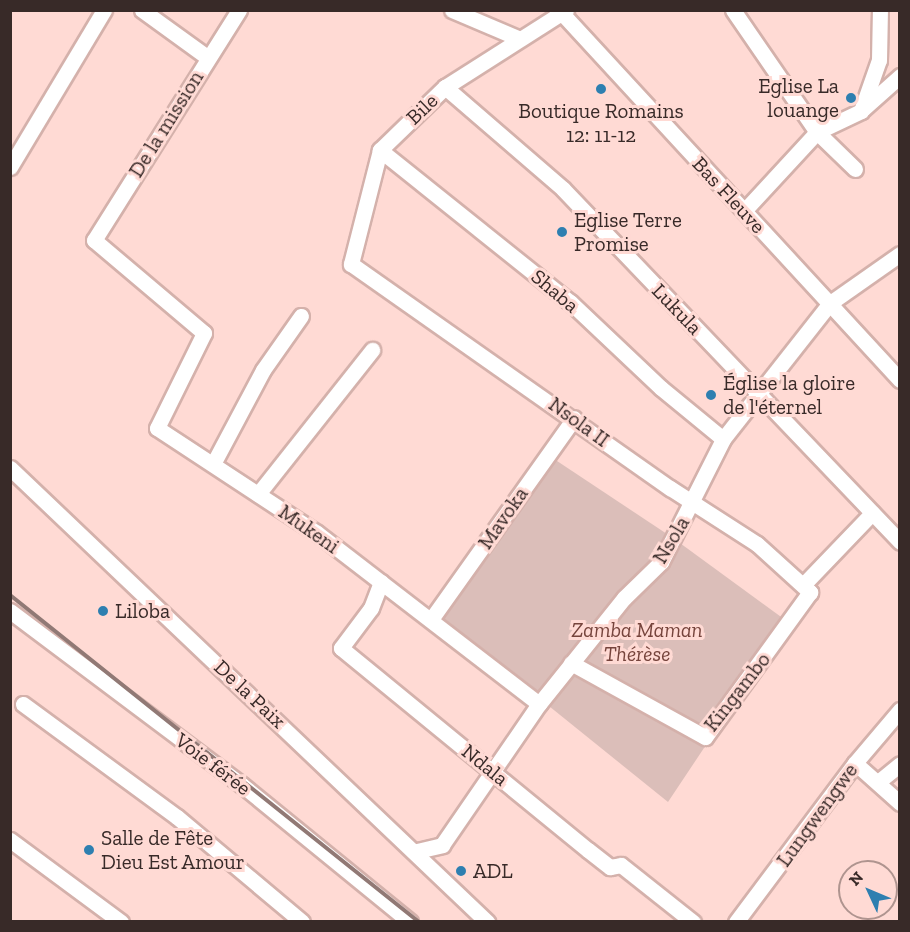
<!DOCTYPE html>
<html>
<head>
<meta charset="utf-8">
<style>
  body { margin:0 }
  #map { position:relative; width:910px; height:932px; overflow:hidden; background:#ffdad4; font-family:"Zilla Slab",serif }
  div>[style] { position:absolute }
  .green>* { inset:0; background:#dbbeb9 }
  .roads { filter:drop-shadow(2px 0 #d4b1ab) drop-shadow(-2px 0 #d4b1ab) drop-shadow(0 2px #d4b1ab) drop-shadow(0 -2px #d4b1ab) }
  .minor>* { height:15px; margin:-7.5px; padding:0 7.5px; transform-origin:7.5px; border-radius:7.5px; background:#fff }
  .rail>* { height:4px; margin:-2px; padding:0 2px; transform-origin:2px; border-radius:2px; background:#917975 }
  .dots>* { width:16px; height:16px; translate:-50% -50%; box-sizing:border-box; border:3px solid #ffdad4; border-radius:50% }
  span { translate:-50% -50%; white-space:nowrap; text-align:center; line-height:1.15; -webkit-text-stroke:6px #ffdad4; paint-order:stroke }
  .poi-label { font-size:21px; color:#382a28 }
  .right { translate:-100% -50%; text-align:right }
  .left { translate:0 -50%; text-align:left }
  .street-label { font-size:21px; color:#382a28 }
  .park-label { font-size:21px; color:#76443c; font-style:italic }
  .frame { position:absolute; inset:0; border:12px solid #382a28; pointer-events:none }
  .north { position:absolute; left:838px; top:860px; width:60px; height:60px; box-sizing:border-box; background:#ffdad4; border:2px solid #af948f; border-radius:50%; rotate:314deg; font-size:16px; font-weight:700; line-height:24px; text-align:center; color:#382a28 }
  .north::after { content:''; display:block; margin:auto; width:21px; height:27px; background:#2e7fb0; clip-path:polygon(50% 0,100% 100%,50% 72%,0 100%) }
</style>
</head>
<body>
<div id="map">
  <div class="green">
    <div style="clip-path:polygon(548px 455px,673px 538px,788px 622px,668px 802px,436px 615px)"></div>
  </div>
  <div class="roads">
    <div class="minor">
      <div style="left:142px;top:10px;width:80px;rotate:35.9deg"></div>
      <div style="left:239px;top:10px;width:272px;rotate:122.2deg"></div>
      <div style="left:94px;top:240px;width:144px;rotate:40.2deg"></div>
      <div style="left:204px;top:333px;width:106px;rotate:116.3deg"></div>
      <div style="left:157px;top:428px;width:191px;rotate:33.3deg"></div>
      <div style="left:317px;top:533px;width:280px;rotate:37.6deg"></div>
      <div style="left:452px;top:10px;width:72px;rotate:23deg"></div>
      <div style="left:559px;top:10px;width:503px;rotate:47.34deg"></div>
      <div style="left:566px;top:10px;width:143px;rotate:147.5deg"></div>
      <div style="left:445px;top:87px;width:91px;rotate:135.9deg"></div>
      <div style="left:380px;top:150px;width:118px;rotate:104.3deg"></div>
      <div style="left:351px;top:264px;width:390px;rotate:35.1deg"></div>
      <div style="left:670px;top:488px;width:103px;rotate:32.8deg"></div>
      <div style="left:757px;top:544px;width:72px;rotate:42.2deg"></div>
      <div style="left:810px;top:592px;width:179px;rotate:125.9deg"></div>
      <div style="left:705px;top:737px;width:153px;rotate:-151.1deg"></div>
      <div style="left:733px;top:10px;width:148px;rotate:55.5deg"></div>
      <div style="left:817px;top:132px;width:53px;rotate:44.2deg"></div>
      <div style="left:445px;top:87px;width:156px;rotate:40.8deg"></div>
      <div style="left:563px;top:189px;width:488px;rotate:46.3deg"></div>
      <div style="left:863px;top:109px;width:50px;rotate:-41.7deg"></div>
      <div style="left:380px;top:150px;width:243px;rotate:38.7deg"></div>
      <div style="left:570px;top:302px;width:125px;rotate:43.4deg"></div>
      <div style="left:661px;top:388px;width:80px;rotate:39.4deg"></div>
      <div style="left:10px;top:167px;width:183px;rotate:-59.1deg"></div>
      <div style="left:744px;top:211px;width:108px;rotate:-47.3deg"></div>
      <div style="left:817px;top:132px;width:49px;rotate:-25.5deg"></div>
      <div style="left:861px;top:111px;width:54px;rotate:-70.6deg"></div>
      <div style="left:879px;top:60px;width:50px;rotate:-88.9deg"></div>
      <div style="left:213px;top:464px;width:106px;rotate:-62deg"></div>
      <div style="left:263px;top:370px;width:66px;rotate:-54.9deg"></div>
      <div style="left:10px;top:468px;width:659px;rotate:43.58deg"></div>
      <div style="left:258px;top:494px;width:184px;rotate:-51.6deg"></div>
      <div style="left:381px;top:582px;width:28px;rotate:111deg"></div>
      <div style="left:371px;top:608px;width:50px;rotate:126.9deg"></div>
      <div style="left:341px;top:648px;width:319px;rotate:39.3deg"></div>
      <div style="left:588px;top:850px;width:28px;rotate:38deg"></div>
      <div style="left:610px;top:867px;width:11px;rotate:-10deg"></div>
      <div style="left:621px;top:865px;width:92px;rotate:38.4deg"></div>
      <div style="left:803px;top:585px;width:100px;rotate:-46.2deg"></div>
      <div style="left:10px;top:611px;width:290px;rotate:36.9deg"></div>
      <div style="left:242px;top:785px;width:217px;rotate:39.2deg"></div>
      <div style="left:432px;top:618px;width:245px;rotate:-54.6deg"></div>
      <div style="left:23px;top:704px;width:191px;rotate:36.3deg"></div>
      <div style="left:177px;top:817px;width:163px;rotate:40deg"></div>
      <div style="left:855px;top:763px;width:60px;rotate:41.6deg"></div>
      <div style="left:878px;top:782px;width:28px;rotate:-39deg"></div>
      <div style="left:10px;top:840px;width:138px;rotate:36.5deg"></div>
      <div style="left:417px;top:851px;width:26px;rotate:-13deg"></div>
      <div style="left:442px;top:845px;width:171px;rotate:-55.5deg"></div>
      <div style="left:539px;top:704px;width:136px;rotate:-51.3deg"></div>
      <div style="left:624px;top:598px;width:52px;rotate:-44.2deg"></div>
      <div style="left:661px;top:562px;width:138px;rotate:-63.2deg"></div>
      <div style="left:723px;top:439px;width:173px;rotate:-51.8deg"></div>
      <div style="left:830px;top:303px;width:85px;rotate:-35deg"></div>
      <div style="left:736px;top:922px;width:199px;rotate:-53.2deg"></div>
      <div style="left:855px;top:763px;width:70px;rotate:-49.7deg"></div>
    </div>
  </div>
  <div class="rail">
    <div style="left:10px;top:595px;width:524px;rotate:38.64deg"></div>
  </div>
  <div class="dots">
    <div style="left:601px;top:89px;background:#2e7fb0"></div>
    <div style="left:851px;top:98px;background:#2e7fb0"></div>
    <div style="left:562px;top:232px;background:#2e7fb0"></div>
    <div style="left:711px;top:395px;background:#2e7fb0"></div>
    <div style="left:103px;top:611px;background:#2e7fb0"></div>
    <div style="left:89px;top:850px;background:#2e7fb0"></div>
    <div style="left:461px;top:871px;background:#2e7fb0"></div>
  </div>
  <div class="poi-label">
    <span class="right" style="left:839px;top:98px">Eglise La<br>louange</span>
    <span style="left:601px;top:123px">Boutique Romains<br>12: 11-12</span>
    <span class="left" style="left:574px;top:232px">Eglise Terre<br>Promise</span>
    <span class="left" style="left:723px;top:395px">Église la gloire<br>de l'éternel</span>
    <span class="left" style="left:115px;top:611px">Liloba</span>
    <span class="left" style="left:101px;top:850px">Salle de Fête<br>Dieu Est Amour</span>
    <span class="left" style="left:473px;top:871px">ADL</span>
  </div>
  <div class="street-label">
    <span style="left:422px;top:109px;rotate:-44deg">Bile</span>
    <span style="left:166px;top:124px;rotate:-58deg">De la mission</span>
    <span style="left:729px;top:195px;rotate:47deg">Bas Fleuve</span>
    <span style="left:555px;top:291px;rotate:40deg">Shaba</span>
    <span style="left:677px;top:309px;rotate:46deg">Lukula</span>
    <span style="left:579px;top:422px;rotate:36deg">Nsola II</span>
    <span style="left:503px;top:518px;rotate:-55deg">Mavoka</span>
    <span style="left:309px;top:529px;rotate:35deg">Mukeni</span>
    <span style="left:671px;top:540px;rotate:-59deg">Nsola</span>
    <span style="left:737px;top:692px;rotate:-52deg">Kingambo</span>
    <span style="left:250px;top:694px;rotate:43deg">De la Paix</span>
    <span style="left:213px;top:764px;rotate:37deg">Voie férée</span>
    <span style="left:485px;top:765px;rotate:39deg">Ndala</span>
    <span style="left:817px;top:815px;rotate:-54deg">Lungwengwe</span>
  </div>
  <div class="park-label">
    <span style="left:637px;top:642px">Zamba Maman<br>Thérèse</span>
  </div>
  <div class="frame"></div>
  <div class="north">N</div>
</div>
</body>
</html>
